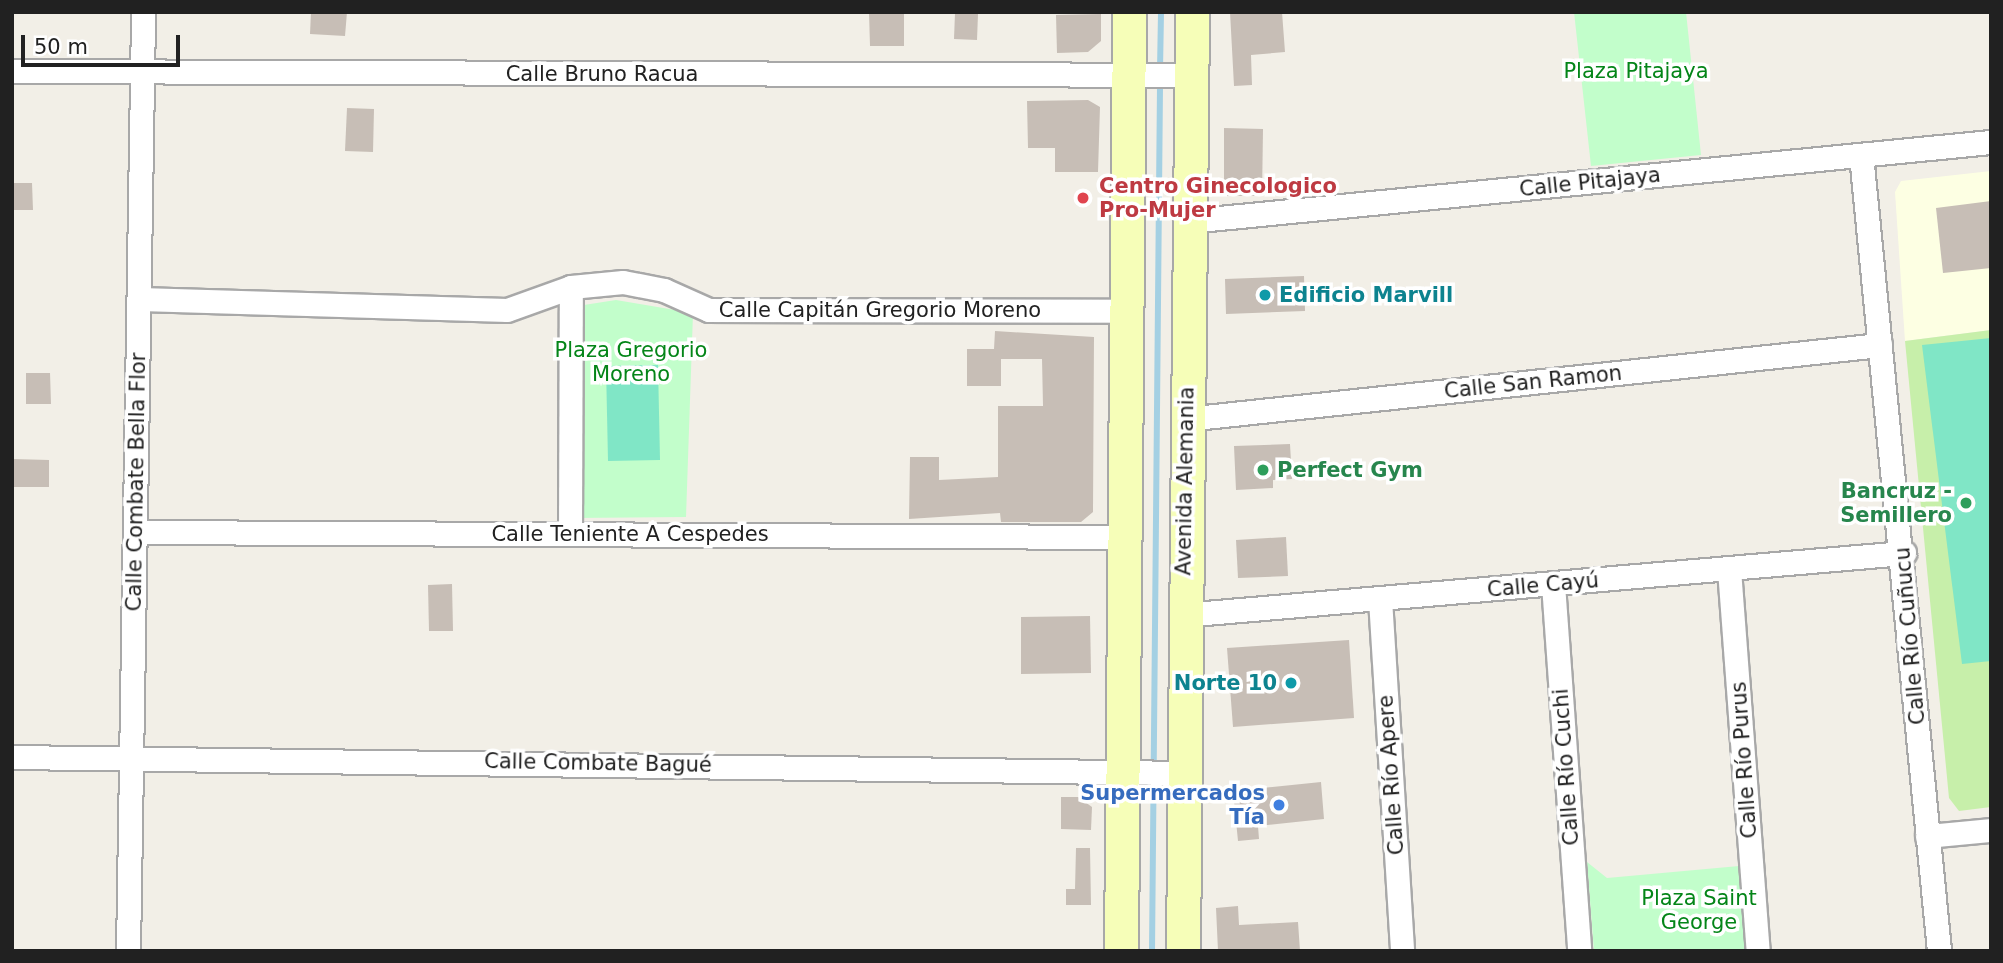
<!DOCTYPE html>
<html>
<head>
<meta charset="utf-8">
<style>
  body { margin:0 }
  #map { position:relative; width:2003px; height:963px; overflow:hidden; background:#f2efe7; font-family:"DejaVu Sans",sans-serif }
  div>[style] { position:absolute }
  .education>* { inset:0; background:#fdffe3 }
  .grass>* { inset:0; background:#c7efaa }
  .park>* { inset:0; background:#c2fecb }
  .pitch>* { inset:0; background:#80e6c6 }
  .stream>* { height:6px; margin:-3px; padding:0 3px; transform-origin:3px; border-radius:3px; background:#a4d0e3 }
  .building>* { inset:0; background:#c7beb6 }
  .roads { filter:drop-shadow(2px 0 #a8a8a8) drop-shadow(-2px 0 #a8a8a8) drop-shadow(0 2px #a8a8a8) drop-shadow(0 -2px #a8a8a8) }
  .minor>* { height:23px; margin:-11.5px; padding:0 11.5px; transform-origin:11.5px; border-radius:11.5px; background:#fff }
  .secondary>* { height:33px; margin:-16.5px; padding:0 16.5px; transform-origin:16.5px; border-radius:16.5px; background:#f6feb8 }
  .dots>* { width:19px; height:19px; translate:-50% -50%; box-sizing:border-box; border:4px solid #fff; border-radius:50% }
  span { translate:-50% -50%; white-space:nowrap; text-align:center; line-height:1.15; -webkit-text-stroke:7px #fff; paint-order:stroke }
  .park-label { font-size:21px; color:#048518 }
  .street-label { font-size:21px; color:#212121 }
  .health-label { font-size:21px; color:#be3a42; font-weight:700 }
  .left { translate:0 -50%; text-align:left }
  .culture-label { font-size:21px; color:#0d838f; font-weight:700 }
  .right { translate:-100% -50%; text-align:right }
  .leisure-label { font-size:21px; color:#27864d; font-weight:700 }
  .shop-label { font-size:21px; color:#366cbe; font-weight:700 }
  .frame { position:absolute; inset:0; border:14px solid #212121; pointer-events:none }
  .scale { position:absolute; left:21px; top:35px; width:159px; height:32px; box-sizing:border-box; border:4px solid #212121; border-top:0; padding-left:9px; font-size:21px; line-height:24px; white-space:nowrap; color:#212121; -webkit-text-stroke:5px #fff; paint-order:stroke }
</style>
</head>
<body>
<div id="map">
  <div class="education">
    <div style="clip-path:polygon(1991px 171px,1991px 330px,1905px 341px,1895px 192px,1901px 181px)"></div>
  </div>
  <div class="grass">
    <div style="clip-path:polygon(1991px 330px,1991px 807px,1959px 811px,1949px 798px,1905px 341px)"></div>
  </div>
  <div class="park">
    <div style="clip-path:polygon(1574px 12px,1686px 12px,1701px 155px,1591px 166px)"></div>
    <div style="clip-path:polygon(616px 300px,693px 313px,686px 517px,572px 518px,571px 307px)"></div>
    <div style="clip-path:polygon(1587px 862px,1607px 878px,1739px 866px,1745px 951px,1594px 951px)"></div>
  </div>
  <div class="pitch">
    <div style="clip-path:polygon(1991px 338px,1991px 661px,1962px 664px,1922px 345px)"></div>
    <div style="clip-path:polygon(658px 365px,660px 460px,608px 461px,606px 366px)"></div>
  </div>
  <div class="stream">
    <div style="left:1160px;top:70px;width:58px;rotate:-89deg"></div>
    <div style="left:1152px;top:951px;width:870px;rotate:-89.47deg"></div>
  </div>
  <div class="building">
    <div style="clip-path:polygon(311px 12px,347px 12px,345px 36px,310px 34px)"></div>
    <div style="clip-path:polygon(869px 12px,904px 12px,904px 46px,870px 46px)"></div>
    <div style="clip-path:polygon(1230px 12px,1282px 12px,1285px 52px,1251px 55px,1252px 85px,1234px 86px)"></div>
    <div style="clip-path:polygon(955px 13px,978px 14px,977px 40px,954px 39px)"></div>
    <div style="clip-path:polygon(1101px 14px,1101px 41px,1088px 52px,1057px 53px,1056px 15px)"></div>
    <div style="clip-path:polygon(1088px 100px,1100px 107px,1098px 172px,1055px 172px,1055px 148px,1028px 148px,1027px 101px)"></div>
    <div style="clip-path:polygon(347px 108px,374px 109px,373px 152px,345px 151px)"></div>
    <div style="clip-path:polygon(1224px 128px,1263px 129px,1262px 196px,1224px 196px)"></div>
    <div style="clip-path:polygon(12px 183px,32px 183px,33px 210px,12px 210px)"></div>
    <div style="clip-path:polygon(1991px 201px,1991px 268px,1943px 273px,1936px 208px)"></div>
    <div style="clip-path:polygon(1304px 276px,1305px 311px,1226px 314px,1225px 279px)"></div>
    <div style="clip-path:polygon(995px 331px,1094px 337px,1093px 512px,1081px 522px,1001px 522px,1000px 513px,909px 519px,910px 457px,939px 457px,939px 480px,998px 477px,998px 406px,1043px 406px,1042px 359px,1001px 359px,1001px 386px,967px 386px,967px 349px,994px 349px)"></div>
    <div style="clip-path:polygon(26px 373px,50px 373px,51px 404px,26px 404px)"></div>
    <div style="clip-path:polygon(1290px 444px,1292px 479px,1273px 480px,1273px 488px,1236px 490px,1234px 446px)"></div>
    <div style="clip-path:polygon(12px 459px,49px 460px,49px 487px,12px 487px)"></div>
    <div style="clip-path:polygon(1286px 537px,1288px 576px,1238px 578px,1236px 540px)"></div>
    <div style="clip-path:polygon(452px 584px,453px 631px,429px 631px,428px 585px)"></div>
    <div style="clip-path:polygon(1090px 616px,1091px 673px,1021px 674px,1021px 617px)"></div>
    <div style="clip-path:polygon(1349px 640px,1354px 718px,1233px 727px,1227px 648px)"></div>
    <div style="clip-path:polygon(1321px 782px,1324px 819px,1258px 826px,1259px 839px,1238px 841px,1233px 791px)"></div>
    <div style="clip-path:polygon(1061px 797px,1078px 797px,1092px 807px,1091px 830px,1061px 829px)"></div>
    <div style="clip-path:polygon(1076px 848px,1090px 848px,1091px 905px,1066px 905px,1066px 889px,1075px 889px)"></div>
    <div style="clip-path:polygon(1238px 906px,1239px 925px,1298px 922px,1300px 951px,1218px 951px,1216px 908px)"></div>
  </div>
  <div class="roads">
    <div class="minor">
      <div style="left:12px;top:71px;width:1180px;rotate:0.19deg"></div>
      <div style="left:1861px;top:155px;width:800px;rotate:84.4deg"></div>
      <div style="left:1189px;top:221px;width:806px;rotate:-5.63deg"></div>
      <div style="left:140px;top:299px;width:367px;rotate:1.7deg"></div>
      <div style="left:507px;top:310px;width:68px;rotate:-19.8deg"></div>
      <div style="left:571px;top:287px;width:52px;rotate:-5.5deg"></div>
      <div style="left:623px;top:282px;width:42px;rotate:11deg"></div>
      <div style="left:664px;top:290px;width:49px;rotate:24deg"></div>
      <div style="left:709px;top:310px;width:417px;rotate:0.1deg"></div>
      <div style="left:1186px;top:419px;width:698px;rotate:-6.09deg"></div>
      <div style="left:136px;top:532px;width:988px;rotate:0.29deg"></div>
      <div style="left:570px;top:534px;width:247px;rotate:-89.8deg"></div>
      <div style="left:1729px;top:569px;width:383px;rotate:85.7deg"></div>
      <div style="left:1553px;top:584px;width:368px;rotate:85.9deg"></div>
      <div style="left:1380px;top:599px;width:353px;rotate:86.4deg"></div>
      <div style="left:1182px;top:615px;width:725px;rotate:-4.91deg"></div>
      <div style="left:12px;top:757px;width:1171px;rotate:0.78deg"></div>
      <div style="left:1927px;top:836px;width:64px;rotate:-5.4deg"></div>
      <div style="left:128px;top:951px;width:939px;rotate:-89.08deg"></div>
    </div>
    <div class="secondary">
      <div style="left:1121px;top:951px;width:939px;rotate:-89.51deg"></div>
      <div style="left:1183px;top:951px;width:939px;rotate:-89.45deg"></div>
    </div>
  </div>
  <div class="dots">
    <div style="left:1083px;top:198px;background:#e0444e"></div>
    <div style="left:1265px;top:295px;background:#0f9aa8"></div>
    <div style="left:1263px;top:470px;background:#2e9e5b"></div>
    <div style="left:1966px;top:503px;background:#2e9e5b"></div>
    <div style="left:1291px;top:683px;background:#0f9aa8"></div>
    <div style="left:1279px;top:805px;background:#3f7fe0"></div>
  </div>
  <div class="park-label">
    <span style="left:1636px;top:71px">Plaza Pitajaya</span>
    <span style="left:631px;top:362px">Plaza Gregorio<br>Moreno</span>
    <span style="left:1699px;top:910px">Plaza Saint<br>George</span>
  </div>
  <div class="street-label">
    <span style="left:602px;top:74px">Calle Bruno Racua</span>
    <span style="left:1590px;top:182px;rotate:-6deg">Calle Pitajaya</span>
    <span style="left:880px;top:310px">Calle Capitán Gregorio Moreno</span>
    <span style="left:1533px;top:382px;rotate:-6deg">Calle San Ramon</span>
    <span style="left:1185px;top:481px;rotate:-89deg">Avenida Alemania</span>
    <span style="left:136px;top:482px;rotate:-89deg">Calle Combate Bella Flor</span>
    <span style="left:630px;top:534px">Calle Teniente A Cespedes</span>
    <span style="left:1543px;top:585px;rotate:-5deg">Calle Cayú</span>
    <span style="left:1910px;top:636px;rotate:-95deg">Calle Río Cuñucu</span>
    <span style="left:1744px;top:760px;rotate:-94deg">Calle Río Purus</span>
    <span style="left:598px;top:763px;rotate:1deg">Calle Combate Bagué</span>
    <span style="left:1566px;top:767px;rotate:-94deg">Calle Río Cuchi</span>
    <span style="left:1391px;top:775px;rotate:-94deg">Calle Río Apere</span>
  </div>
  <div class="health-label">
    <span class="left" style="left:1099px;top:198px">Centro Ginecologico<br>Pro-Mujer</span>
  </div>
  <div class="culture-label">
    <span class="left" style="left:1279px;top:295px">Edificio Marvill</span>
    <span class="right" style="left:1277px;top:683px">Norte 10</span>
  </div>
  <div class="leisure-label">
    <span class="left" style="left:1277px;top:470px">Perfect Gym</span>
    <span class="right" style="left:1952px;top:503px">Bancruz -<br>Semillero</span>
  </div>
  <div class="shop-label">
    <span class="right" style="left:1265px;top:805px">Supermercados<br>Tía</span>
  </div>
  <div class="frame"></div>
  <div class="scale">50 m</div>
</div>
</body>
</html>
